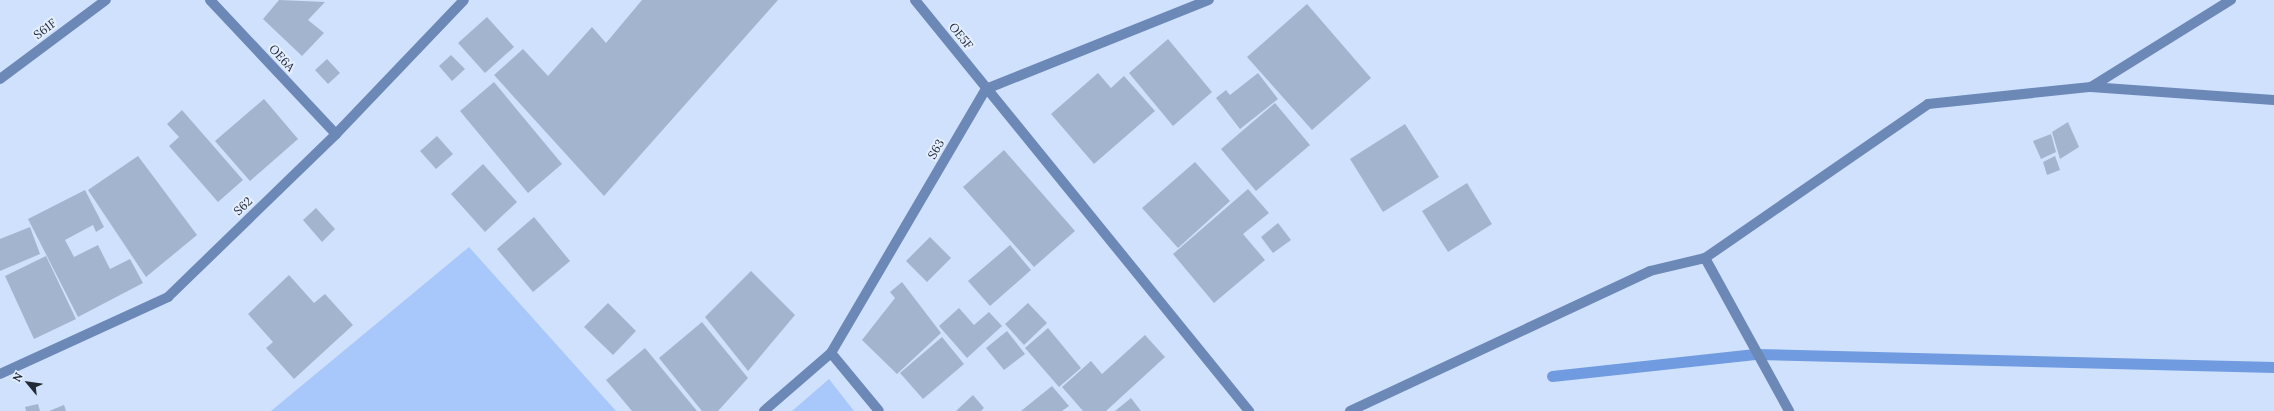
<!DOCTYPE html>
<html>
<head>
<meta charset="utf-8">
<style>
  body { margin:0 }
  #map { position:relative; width:2274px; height:411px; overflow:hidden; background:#d0e1fd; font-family:Lora,serif }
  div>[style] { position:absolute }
  .green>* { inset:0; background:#a8c8fb }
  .stream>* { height:11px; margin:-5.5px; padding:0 5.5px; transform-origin:5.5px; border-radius:5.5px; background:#709be0 }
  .building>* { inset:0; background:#a3b4ce }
  .minor>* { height:10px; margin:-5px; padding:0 5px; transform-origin:5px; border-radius:5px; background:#6c88b7 }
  span { translate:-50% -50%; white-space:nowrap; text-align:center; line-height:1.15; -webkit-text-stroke:4px #e3eeff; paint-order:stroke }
  .street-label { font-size:12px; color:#242a35 }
  .north { position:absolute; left:8px; top:363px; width:40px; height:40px; -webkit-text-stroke:3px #e3eeff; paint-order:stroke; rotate:299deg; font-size:11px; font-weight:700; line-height:16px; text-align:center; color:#242a35 }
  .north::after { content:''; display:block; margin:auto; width:14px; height:18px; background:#242a35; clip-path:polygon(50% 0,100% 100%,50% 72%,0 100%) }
</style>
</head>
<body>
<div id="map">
  <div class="green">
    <div style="clip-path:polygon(469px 247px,616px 411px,271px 411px)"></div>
    <div style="clip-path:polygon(829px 379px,854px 411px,792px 411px)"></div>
  </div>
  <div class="stream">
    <div style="left:1552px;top:376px;width:204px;rotate:-6.2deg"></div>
    <div style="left:1755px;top:354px;width:519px;rotate:1.43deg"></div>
  </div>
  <div class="building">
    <div style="clip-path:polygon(279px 0,325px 2px,308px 20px,324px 33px,302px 56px,263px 19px)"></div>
    <div style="clip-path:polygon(642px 0,778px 0,604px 196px,494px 75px,523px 49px,548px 76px,592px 27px,606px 43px)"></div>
    <div style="clip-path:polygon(1307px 4px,1371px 78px,1312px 130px,1247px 57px)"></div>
    <div style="clip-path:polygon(487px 17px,514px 47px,485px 73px,458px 43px)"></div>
    <div style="clip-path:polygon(1168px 39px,1212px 92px,1173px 126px,1129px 73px)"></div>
    <div style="clip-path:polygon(451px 55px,465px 69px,452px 81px,439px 66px)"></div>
    <div style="clip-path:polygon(327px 59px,340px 73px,328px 84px,315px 70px)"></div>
    <div style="clip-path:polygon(1098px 73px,1111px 88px,1124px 76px,1155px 111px,1094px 164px,1051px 114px)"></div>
    <div style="clip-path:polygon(1258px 73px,1278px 99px,1240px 129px,1216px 98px,1226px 90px,1230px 95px)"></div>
    <div style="clip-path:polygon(494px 82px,562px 164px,528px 193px,460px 111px)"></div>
    <div style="clip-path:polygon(264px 99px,298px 139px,250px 181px,215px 141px)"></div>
    <div style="clip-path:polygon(1275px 103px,1310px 145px,1256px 191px,1221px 149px)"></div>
    <div style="clip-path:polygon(182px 110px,243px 180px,218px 202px,169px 146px,179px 137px,167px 124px)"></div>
    <div style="clip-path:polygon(2068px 122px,2079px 147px,2060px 159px,2052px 132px)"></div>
    <div style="clip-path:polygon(1405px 124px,1439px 177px,1383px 212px,1350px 159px)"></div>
    <div style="clip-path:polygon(2051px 134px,2056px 152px,2041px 159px,2033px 141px)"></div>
    <div style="clip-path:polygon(437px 136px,453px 154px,436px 169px,420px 151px)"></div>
    <div style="clip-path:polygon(1004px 150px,1075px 231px,1034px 267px,963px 187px)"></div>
    <div style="clip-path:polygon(138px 156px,197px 235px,146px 277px,88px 190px)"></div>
    <div style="clip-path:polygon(2055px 156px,2060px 170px,2047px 175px,2043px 162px)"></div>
    <div style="clip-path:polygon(1195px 162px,1230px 201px,1178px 248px,1142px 208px)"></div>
    <div style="clip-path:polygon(483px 164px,517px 202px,485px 232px,451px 194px)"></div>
    <div style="clip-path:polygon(1467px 183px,1492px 224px,1448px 252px,1422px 211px)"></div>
    <div style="clip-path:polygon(1248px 189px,1269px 213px,1243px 234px,1265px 260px,1214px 303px,1173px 254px)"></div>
    <div style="clip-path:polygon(85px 190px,104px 227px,96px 232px,93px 225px,65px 240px,74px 257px,98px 245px,110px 269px,130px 259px,143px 283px,78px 317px,28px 219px)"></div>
    <div style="clip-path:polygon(316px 208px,335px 229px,322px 242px,303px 220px)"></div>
    <div style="clip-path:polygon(534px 217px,570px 261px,533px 292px,497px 249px)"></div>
    <div style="clip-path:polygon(1278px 223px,1291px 240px,1273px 253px,1261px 237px)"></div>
    <div style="clip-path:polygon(30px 227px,40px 254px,0 271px,0 239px)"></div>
    <div style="clip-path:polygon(930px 237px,951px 258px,927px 282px,906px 261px)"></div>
    <div style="clip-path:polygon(1010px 245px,1031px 270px,990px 306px,968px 281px)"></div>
    <div style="clip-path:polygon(46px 256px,76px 319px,34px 339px,5px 276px)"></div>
    <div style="clip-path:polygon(751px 271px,795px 315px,748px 371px,705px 317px)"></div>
    <div style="clip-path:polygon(289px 275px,314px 303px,325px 294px,353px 325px,294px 379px,266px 348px,273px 342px,248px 314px)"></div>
    <div style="clip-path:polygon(902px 282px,941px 333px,897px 374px,862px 340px,895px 298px,890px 292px)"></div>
    <div style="clip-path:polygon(608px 303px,636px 331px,613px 355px,584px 327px)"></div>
    <div style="clip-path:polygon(1028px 303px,1047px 323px,1024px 345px,1005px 324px)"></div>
    <div style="clip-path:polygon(959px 308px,974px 325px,989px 312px,1002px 326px,967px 358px,939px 326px)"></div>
    <div style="clip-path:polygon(702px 322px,748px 378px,718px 411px,702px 411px,659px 358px)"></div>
    <div style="clip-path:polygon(1048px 328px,1081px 368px,1059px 387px,1025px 348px)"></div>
    <div style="clip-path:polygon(1007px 331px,1025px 354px,1004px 370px,986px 348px)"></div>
    <div style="clip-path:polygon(1145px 335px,1165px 357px,1106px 411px,1083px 411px,1062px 387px,1091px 361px,1102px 374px)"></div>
    <div style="clip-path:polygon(942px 337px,964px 364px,923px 399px,900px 373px)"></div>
    <div style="clip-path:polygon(645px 348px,697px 411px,632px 411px,606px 380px)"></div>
    <div style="clip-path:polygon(1052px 386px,1069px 406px,1062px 411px,1021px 411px)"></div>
    <div style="clip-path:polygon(973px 395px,984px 408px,981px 411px,956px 411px)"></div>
    <div style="clip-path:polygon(1131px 398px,1141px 411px,1115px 411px)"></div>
    <div style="clip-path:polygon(38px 404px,40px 411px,26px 411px,25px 407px)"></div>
    <div style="clip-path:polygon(64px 405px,66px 411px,49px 411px)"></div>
  </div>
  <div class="minor">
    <div style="left:210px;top:0;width:184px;rotate:46.8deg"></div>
    <div style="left:915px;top:0;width:530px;rotate:50.9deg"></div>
    <div style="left:0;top:79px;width:132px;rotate:-36.7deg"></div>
    <div style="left:2091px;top:87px;width:165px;rotate:-31.9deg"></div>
    <div style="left:1705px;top:258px;width:175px;rotate:61.2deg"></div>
    <div style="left:831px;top:353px;width:75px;rotate:50.4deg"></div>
    <div style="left:0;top:374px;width:185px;rotate:-24.6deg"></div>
    <div style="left:168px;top:297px;width:234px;rotate:-44.1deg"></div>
    <div style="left:336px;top:134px;width:185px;rotate:-46.3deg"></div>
    <div style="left:764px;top:411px;width:89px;rotate:-40.9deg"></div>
    <div style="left:831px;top:353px;width:306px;rotate:-59.6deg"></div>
    <div style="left:986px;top:89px;width:240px;rotate:-21.8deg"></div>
    <div style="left:1350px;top:411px;width:331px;rotate:-25deg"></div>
    <div style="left:1650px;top:271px;width:57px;rotate:-13.3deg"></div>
    <div style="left:1705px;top:258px;width:271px;rotate:-34.6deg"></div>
    <div style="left:1928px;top:104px;width:164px;rotate:-6deg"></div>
    <div style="left:2091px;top:87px;width:183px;rotate:4.1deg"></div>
  </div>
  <div class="street-label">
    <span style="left:45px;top:29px;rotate:-37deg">S61F</span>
    <span style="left:961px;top:36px;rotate:51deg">OE5F</span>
    <span style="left:282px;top:58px;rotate:47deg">OE6A</span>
    <span style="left:936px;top:149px;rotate:-60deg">S63</span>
    <span style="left:243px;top:206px;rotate:-44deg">S62</span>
  </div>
  <div class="north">N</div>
</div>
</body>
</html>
